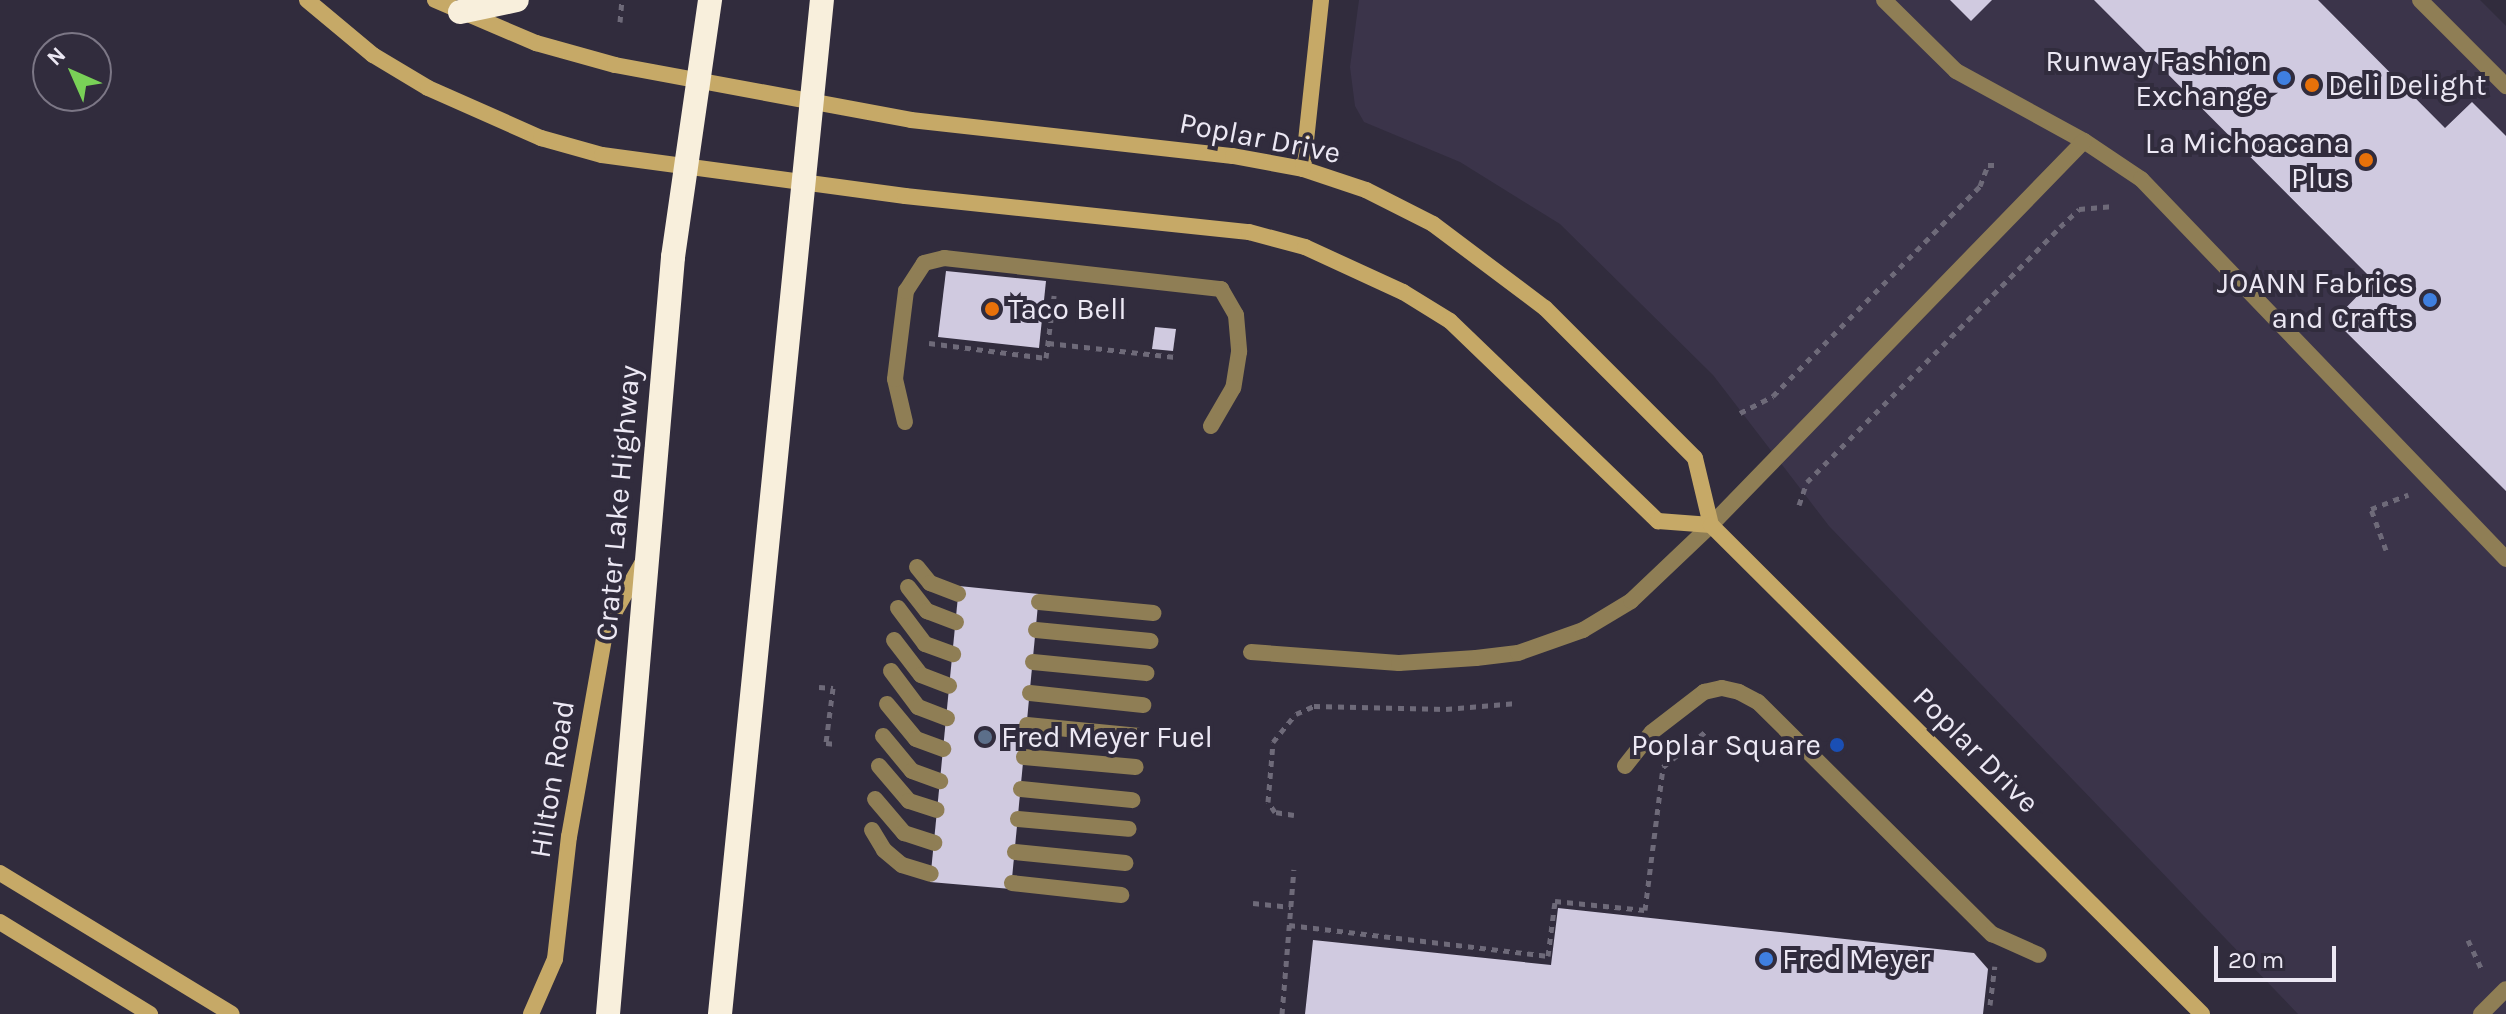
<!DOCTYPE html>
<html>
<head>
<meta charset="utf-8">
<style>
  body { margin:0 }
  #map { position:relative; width:2506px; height:1014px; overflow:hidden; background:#312c3d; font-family:Karla,sans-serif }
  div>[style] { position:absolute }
  .built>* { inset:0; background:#3b344a }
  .building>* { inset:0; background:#d0cae0 }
  .path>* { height:5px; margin-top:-2.5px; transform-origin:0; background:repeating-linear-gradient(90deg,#6e6a79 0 6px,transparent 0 12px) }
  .lane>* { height:16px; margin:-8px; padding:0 8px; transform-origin:8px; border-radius:8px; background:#8f7e55 }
  .secondary>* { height:16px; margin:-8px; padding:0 8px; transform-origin:8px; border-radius:8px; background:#c6a967 }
  .highway>* { height:24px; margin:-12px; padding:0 12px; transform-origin:12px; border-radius:12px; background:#f8efdc }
  .dots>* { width:22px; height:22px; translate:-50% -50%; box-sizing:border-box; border:4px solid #312c3d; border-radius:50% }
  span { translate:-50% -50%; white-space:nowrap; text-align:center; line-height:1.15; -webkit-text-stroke:8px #312c3d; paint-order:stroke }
  .poi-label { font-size:30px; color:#ece8f4 }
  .right { translate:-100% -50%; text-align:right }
  .left { translate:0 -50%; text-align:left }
  .street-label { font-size:30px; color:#ece8f4 }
  .north { position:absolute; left:32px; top:32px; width:80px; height:80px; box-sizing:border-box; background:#312c3d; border:2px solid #7c7786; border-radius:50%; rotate:315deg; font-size:22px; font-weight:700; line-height:32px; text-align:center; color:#ece8f4 }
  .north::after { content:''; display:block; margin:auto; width:28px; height:36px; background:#79d157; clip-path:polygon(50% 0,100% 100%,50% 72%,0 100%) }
  .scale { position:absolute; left:2214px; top:946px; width:122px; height:36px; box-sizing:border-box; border:4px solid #ece8f4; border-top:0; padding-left:10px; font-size:24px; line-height:28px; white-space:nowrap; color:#ece8f4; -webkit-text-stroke:6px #312c3d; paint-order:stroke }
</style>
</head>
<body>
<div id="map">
  <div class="built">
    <div style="clip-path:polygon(1359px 0,2480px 0,2506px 26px,2506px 1014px,2298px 1014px,1829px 526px,1713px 375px,1560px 224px,1460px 162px,1364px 122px,1355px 106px,1350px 67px)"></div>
  </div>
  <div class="building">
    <div style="clip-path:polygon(1950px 0,1992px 0,1971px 21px)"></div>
    <div style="clip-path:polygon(2094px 0,2318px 0,2445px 128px,2472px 102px,2506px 136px,2506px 491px,2334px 320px,2373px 280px)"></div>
    <div style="clip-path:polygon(946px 271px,1046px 281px,1039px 348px,938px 337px)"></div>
    <div style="clip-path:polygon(1155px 327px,1176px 329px,1173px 351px,1152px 349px)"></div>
    <div style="clip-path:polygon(959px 586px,1039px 594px,1011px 889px,930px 882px)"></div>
    <div style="clip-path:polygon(1558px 908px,1974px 953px,1988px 969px,1983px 1014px,1305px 1014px,1313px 940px,1551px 965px)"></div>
  </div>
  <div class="path">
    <div style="left:620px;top:22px;width:22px;rotate:-85deg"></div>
    <div style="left:929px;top:343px;width:118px;rotate:7.3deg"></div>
    <div style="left:1046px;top:358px;width:63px;rotate:-82.6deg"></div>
    <div style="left:1048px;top:343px;width:128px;rotate:6.3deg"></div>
    <div style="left:1740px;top:413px;width:37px;rotate:-27deg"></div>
    <div style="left:1773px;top:396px;width:295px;rotate:-45.4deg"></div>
    <div style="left:1980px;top:186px;width:22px;rotate:-69deg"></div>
    <div style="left:1988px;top:165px;width:6px"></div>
    <div style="left:1799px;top:505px;width:24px;rotate:-71deg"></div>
    <div style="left:1807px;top:482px;width:359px;rotate:-45.2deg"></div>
    <div style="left:2060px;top:227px;width:26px;rotate:-43deg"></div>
    <div style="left:2079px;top:209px;width:32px;rotate:-5deg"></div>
    <div style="left:2386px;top:550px;width:44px;rotate:-110.1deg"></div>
    <div style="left:2371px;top:509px;width:40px;rotate:-21deg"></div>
    <div style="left:819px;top:687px;width:14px;rotate:4deg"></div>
    <div style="left:833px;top:688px;width:55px;rotate:97.3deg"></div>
    <div style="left:826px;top:743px;width:10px;rotate:6deg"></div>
    <div style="left:1294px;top:815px;width:19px;rotate:-171deg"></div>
    <div style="left:1275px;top:812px;width:12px;rotate:-125deg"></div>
    <div style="left:1268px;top:802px;width:60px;rotate:-85.2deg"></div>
    <div style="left:1273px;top:742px;width:36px;rotate:-51deg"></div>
    <div style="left:1296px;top:714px;width:20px;rotate:-24deg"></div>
    <div style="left:1314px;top:706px;width:132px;rotate:1.3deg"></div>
    <div style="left:1446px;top:709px;width:71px;rotate:-4.8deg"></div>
    <div style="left:1253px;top:903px;width:38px;rotate:6deg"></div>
    <div style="left:1289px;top:925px;width:261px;rotate:6.8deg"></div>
    <div style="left:1548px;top:956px;width:55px;rotate:-82.7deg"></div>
    <div style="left:1555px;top:901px;width:90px;rotate:5.7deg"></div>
    <div style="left:1645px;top:910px;width:144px;rotate:-82.8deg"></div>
    <div style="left:1663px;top:767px;width:55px;rotate:-39.8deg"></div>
    <div style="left:2468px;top:940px;width:35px;rotate:65deg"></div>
    <div style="left:1990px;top:1005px;width:39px;rotate:-83deg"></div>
    <div style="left:1282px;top:1014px;width:145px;rotate:-85.3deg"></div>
  </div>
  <div class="lane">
    <div style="left:1884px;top:0;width:101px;rotate:44.6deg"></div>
    <div style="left:1956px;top:71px;width:146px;rotate:28.7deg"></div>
    <div style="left:2084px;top:141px;width:69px;rotate:33.7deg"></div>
    <div style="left:2141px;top:179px;width:527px;rotate:46.15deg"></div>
    <div style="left:2420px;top:0;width:122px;rotate:45deg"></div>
    <div style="left:905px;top:422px;width:44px;rotate:-103.1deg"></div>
    <div style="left:895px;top:379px;width:89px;rotate:-82.9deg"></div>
    <div style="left:906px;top:291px;width:33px;rotate:-57deg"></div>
    <div style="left:924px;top:263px;width:21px;rotate:-14deg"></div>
    <div style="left:944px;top:258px;width:279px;rotate:6.4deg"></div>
    <div style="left:1221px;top:289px;width:30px;rotate:60deg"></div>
    <div style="left:1236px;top:315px;width:37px;rotate:85deg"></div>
    <div style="left:1239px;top:352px;width:36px;rotate:99deg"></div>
    <div style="left:1233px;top:388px;width:44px;rotate:120.1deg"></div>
    <div style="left:917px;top:567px;width:21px;rotate:51deg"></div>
    <div style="left:930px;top:583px;width:30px;rotate:21deg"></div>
    <div style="left:908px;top:587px;width:31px;rotate:52deg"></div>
    <div style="left:927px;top:611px;width:31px;rotate:21deg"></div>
    <div style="left:1039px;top:602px;width:115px;rotate:5.5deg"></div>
    <div style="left:898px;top:608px;width:45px;rotate:53.1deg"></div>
    <div style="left:925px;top:644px;width:30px;rotate:20deg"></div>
    <div style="left:1036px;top:630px;width:115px;rotate:5.5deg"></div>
    <div style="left:894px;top:640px;width:44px;rotate:52.4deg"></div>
    <div style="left:921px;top:675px;width:30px;rotate:21deg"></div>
    <div style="left:1251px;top:652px;width:148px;rotate:4.3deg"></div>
    <div style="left:1399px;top:663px;width:77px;rotate:-3.7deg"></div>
    <div style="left:1476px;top:658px;width:42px;rotate:-6.8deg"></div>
    <div style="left:1518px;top:653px;width:69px;rotate:-19.5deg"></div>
    <div style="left:1583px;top:630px;width:56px;rotate:-31.1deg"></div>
    <div style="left:1631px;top:601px;width:110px;rotate:-43.5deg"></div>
    <div style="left:1711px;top:525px;width:535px;rotate:-45.83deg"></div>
    <div style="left:1033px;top:662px;width:114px;rotate:5.6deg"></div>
    <div style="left:891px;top:671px;width:45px;rotate:53.1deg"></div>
    <div style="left:918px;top:707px;width:31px;rotate:21deg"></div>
    <div style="left:1030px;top:693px;width:114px;rotate:6.1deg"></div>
    <div style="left:887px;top:704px;width:45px;rotate:50.4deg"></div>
    <div style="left:916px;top:739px;width:29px;rotate:20deg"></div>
    <div style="left:1027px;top:725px;width:113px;rotate:5.6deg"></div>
    <div style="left:883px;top:736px;width:45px;rotate:50.4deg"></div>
    <div style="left:912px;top:771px;width:30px;rotate:20deg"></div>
    <div style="left:1024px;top:757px;width:112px;rotate:5.1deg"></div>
    <div style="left:879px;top:766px;width:46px;rotate:49.4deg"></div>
    <div style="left:909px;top:801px;width:29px;rotate:18deg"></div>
    <div style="left:1625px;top:766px;width:43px;rotate:-51.5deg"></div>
    <div style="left:1652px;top:732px;width:66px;rotate:-37.6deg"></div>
    <div style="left:1704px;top:692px;width:18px;rotate:-13deg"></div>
    <div style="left:1722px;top:688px;width:17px;rotate:13deg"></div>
    <div style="left:1739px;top:692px;width:21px;rotate:28deg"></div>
    <div style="left:1758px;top:702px;width:330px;rotate:44.8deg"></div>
    <div style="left:1992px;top:934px;width:51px;rotate:24.1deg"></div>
    <div style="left:1021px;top:789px;width:112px;rotate:5.7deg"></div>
    <div style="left:875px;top:799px;width:45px;rotate:49.5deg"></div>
    <div style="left:904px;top:833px;width:32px;rotate:18deg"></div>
    <div style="left:1018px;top:819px;width:111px;rotate:5.1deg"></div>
    <div style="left:872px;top:830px;width:23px;rotate:59deg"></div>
    <div style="left:884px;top:850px;width:23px;rotate:40deg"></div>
    <div style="left:902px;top:865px;width:30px;rotate:17deg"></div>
    <div style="left:1015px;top:852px;width:111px;rotate:5.7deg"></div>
    <div style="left:1012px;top:883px;width:110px;rotate:6.3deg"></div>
    <div style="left:2481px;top:1014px;width:35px;rotate:-45deg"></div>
  </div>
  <div class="secondary">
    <div style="left:307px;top:0;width:86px;rotate:39.8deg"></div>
    <div style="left:373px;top:55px;width:64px;rotate:31deg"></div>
    <div style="left:428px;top:88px;width:124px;rotate:23.9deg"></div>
    <div style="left:541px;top:138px;width:63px;rotate:15.6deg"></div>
    <div style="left:602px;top:155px;width:306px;rotate:7.7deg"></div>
    <div style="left:905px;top:196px;width:346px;rotate:6deg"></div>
    <div style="left:1249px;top:232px;width:58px;rotate:15deg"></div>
    <div style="left:1305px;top:247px;width:108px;rotate:24.7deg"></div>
    <div style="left:1403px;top:292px;width:55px;rotate:31.7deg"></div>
    <div style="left:1450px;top:321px;width:289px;rotate:43.9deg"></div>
    <div style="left:1658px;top:521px;width:53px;rotate:4.3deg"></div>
    <div style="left:435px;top:0;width:110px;rotate:23.1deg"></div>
    <div style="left:536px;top:43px;width:82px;rotate:15.6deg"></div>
    <div style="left:615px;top:65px;width:301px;rotate:10.5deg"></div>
    <div style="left:911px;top:120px;width:324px;rotate:6.4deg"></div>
    <div style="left:1233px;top:156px;width:71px;rotate:10.5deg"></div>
    <div style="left:1303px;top:169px;width:66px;rotate:18.4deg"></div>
    <div style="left:1366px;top:190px;width:75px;rotate:26.9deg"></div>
    <div style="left:1433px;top:224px;width:140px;rotate:36.9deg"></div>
    <div style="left:1545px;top:308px;width:212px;rotate:45deg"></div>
    <div style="left:1695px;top:458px;width:69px;rotate:76.6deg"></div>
    <div style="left:1711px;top:525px;width:693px;rotate:44.88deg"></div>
    <div style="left:1303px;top:169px;width:170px;rotate:-83.9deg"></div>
    <div style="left:0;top:873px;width:271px;rotate:31.3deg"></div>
    <div style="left:0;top:922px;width:176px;rotate:31.5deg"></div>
    <div style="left:531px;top:1014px;width:60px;rotate:-66.4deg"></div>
    <div style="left:555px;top:959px;width:123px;rotate:-83.5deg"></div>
    <div style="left:569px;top:837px;width:213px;rotate:-80deg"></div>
    <div style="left:606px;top:627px;width:77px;rotate:-60.4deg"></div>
  </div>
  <div class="highway">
    <div style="left:460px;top:12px;width:58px;rotate:-11.9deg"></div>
    <div style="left:608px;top:1014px;width:760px;rotate:-85.09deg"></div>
    <div style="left:673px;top:257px;width:260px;rotate:-81.8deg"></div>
    <div style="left:720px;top:1014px;width:1019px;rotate:-84.26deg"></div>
  </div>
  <div class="dots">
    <div style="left:2284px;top:78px;background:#3f7fe0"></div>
    <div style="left:2312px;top:85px;background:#e8710a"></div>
    <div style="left:2366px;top:160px;background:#e8710a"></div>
    <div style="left:2430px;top:300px;background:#3f7fe0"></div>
    <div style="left:992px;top:309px;background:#e8710a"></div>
    <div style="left:985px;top:737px;background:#5c6f8a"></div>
    <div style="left:1837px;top:745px;background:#1a4fb4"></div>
    <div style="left:1766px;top:959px;background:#3f7fe0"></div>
  </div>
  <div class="poi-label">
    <span class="right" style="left:2268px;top:78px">Runway Fashion<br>Exchange</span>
    <span class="left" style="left:2328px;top:85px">Deli Delight</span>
    <span class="right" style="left:2350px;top:160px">La Michoacana<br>Plus</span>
    <span class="right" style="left:2414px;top:300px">JOANN Fabrics<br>and Crafts</span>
    <span class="left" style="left:1008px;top:309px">Taco Bell</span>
    <span class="left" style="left:1001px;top:737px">Fred Meyer Fuel</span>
    <span class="right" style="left:1821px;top:745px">Poplar Square</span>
    <span class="left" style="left:1782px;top:959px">Fred Meyer</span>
  </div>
  <div class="street-label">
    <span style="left:1260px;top:138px;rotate:11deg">Poplar Drive</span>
    <span style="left:618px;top:503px;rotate:-85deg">Crater Lake Highway</span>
    <span style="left:1976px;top:750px;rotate:45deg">Poplar Drive</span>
    <span style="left:552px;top:779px;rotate:-81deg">Hilton Road</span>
  </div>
  <div class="north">N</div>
  <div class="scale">20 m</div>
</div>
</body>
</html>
